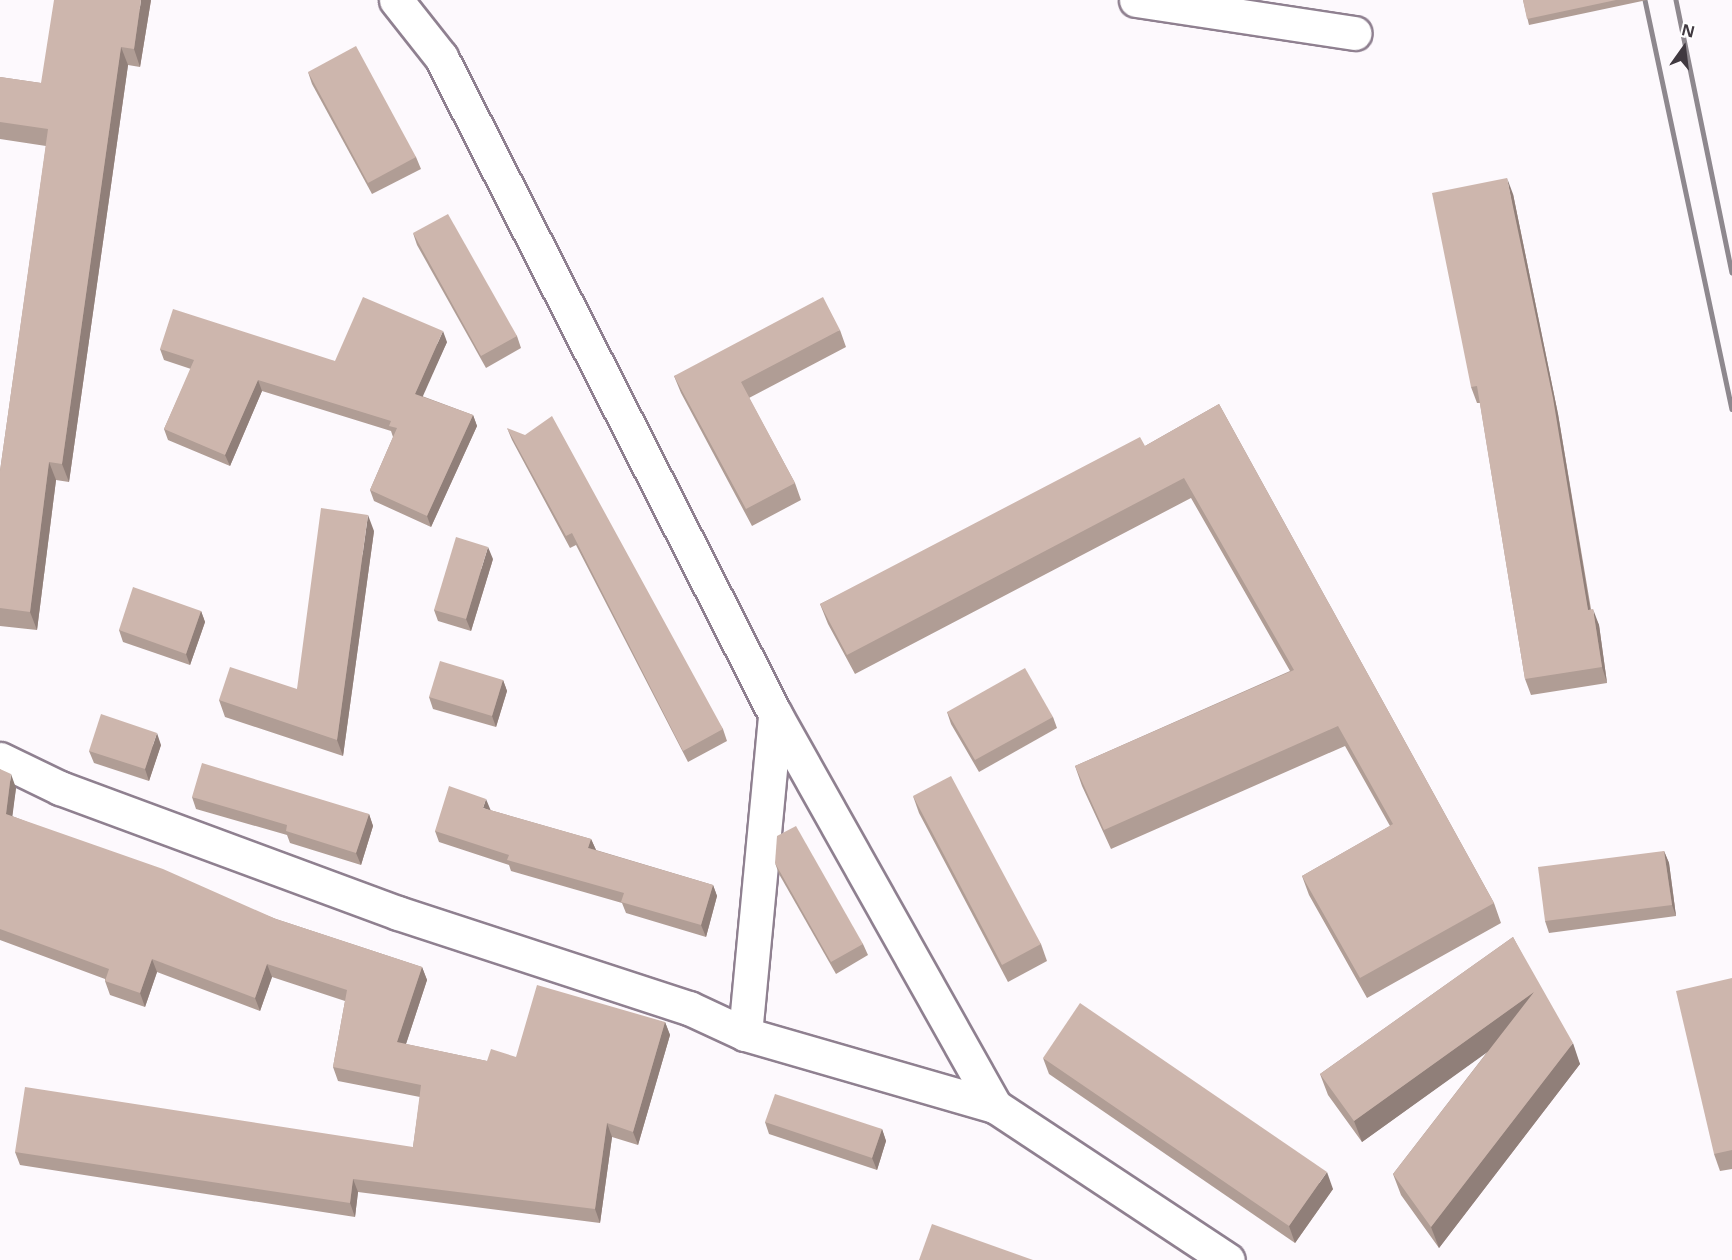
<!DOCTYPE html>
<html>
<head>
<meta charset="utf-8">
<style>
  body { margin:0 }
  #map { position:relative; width:1732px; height:1260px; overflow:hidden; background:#fdf9fd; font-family:"Noto Sans",sans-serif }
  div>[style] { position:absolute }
  .roads { filter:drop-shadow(2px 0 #8f8090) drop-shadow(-2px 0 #8f8090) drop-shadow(0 2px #8f8090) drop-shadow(0 -2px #8f8090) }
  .street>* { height:33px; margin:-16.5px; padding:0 16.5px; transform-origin:16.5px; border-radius:16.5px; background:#fff }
  .secondary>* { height:33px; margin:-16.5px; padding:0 16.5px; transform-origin:16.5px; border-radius:16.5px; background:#fff }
  .rail>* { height:4.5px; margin:-2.25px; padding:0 2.25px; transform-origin:2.25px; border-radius:2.25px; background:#8e888e }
  .wall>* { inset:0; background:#b09d95 }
  .shaded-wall>* { inset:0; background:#907f79 }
  .building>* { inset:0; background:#cdb6ad }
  span { translate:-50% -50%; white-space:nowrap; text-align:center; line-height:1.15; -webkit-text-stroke:6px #fff; paint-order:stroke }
  .north { position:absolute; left:1654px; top:18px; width:60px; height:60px; -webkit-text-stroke:4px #fff; paint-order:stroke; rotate:14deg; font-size:16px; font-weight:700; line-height:24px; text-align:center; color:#403940 }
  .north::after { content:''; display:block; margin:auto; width:21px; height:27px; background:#403940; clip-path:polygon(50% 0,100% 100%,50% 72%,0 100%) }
</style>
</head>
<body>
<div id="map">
  <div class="roads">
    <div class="street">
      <div style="left:1136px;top:0;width:221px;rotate:8.6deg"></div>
      <div style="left:0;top:759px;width:67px;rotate:25.8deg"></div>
      <div style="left:60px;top:788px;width:360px;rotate:20.3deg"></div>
      <div style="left:398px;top:913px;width:306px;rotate:18.1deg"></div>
      <div style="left:689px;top:1008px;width:62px;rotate:24.9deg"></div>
      <div style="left:745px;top:1034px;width:260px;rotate:16.1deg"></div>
      <div style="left:745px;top:1034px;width:321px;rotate:-84.6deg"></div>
    </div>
    <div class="secondary">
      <div style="left:396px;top:0;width:73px;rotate:51.7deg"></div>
      <div style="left:441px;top:57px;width:737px;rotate:63.05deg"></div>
      <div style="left:775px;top:714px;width:450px;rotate:60.7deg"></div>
      <div style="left:995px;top:1106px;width:279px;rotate:33.5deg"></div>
    </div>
  </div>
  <div class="rail">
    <div style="left:1645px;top:0;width:418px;rotate:78deg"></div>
    <div style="left:1676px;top:0;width:278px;rotate:78.4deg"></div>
  </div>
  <div class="wall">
    <div style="clip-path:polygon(151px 0,140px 67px,128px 65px,69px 482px,56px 480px,37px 630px,0 626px,0 471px,46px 146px,0 139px,0 77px,41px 83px)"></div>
    <div style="clip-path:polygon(1523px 0,1647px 0,1529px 25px)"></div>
    <div style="clip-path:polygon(308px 72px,416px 157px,421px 169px,372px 194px,312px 84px)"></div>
    <div style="clip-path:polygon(1513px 194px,1558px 414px,1591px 609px,1599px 625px,1607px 683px,1531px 695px,1525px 679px,1480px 403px,1477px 403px,1471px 387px)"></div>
    <div style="clip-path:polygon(413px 233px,517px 336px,521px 348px,486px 368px,417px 245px)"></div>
    <div style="clip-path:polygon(840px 330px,846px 347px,749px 398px,795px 483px,801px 500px,752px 526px,681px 393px,674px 376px)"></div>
    <div style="clip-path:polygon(447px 342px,422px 396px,473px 415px,477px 426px,431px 527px,374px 501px,370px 490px,393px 437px,391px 431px,262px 391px,230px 466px,168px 440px,164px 429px,191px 369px,164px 360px,160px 349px,335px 361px)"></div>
    <div style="clip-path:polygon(1219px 404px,1494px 903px,1501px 923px,1367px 998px,1309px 895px,1302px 876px,1390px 826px,1345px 746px,1111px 849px,1082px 786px,1075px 766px,1290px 671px,1191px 498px,855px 674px,828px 624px,820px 604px,1145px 446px)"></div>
    <div style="clip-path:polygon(507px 428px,723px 729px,727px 741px,688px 762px,576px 545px,570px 548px,512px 440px)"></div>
    <div style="clip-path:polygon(374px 531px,343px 756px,225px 717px,219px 700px,297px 689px)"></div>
    <div style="clip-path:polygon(493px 559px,471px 631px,438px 621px,434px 610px)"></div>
    <div style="clip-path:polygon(201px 611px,205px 622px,190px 665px,123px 642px,119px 630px)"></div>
    <div style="clip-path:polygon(503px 680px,507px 691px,496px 727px,433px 709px,429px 697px)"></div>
    <div style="clip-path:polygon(947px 712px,1053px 717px,1057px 728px,979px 772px,951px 724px)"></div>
    <div style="clip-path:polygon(161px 745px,149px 781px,94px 763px,89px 751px)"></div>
    <div style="clip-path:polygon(0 769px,16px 788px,12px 816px,276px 919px,422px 967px,427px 980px,406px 1044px,487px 1061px,516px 1057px,665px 1022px,670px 1035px,638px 1145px,612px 1137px,600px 1223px,358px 1192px,355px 1217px,20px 1165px,15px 1152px,413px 1147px,420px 1097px,338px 1081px,333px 1067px,345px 1001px,272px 977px,260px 1011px,157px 972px,145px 1007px,110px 995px,105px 981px,105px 979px,0 940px)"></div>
    <div style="clip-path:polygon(913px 796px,1041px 944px,1047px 961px,1008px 982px,919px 813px)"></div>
    <div style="clip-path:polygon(192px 797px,369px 814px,373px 826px,361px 865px,290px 843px,287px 835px,196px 809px)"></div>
    <div style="clip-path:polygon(490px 810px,591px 839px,596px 850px,713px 885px,717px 896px,706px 937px,626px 913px,622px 903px,511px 871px,509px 865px,439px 842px,435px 831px)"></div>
    <div style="clip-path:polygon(1664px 851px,1669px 863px,1676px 916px,1549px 933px,1545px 921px)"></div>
    <div style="clip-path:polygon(775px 863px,863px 944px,868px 955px,836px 974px,779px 874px)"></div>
    <div style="clip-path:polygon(1513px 937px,1580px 1064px,1439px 1248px,1401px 1195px,1393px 1174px,1488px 1051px,1362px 1142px,1328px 1095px,1320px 1074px)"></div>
    <div style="clip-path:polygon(1732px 978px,1732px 1169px,1720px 1171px,1714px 1154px)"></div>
    <div style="clip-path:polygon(1043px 1058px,1333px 1189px,1295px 1243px,1049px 1074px)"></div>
    <div style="clip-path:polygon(765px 1122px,882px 1129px,886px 1141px,877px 1170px,769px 1134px)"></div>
  </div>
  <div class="shaded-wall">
    <div style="clip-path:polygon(141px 0,151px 0,140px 67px,134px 49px)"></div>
    <div style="clip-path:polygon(121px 47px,128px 65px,69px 482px,62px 464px)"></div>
    <div style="clip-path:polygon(1507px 178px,1513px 194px,1558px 414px,1593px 626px,1588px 610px)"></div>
    <div style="clip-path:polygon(443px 331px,447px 342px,419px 405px,415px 394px)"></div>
    <div style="clip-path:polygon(258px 380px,262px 391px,230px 466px,225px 455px)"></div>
    <div style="clip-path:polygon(473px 415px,477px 426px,431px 527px,427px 516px)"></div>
    <div style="clip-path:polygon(49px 462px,56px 480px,37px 630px,30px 612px)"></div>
    <div style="clip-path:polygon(368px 515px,374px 531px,343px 756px,337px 740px)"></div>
    <div style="clip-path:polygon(488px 547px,493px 559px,471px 631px,466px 619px)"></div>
    <div style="clip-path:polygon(1593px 609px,1599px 625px,1607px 683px,1602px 667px)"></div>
    <div style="clip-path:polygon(201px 611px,205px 622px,190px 665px,186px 654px)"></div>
    <div style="clip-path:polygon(503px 680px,507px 691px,496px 727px,492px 716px)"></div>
    <div style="clip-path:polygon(157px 733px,161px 745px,149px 781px,145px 769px)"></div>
    <div style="clip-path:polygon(11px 774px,16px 788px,11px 827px,6px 814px)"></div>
    <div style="clip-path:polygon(486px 799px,491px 811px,483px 808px)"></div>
    <div style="clip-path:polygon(369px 814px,373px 826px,361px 865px,356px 853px)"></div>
    <div style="clip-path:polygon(591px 839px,596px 850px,588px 848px)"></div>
    <div style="clip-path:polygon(1664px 851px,1669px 863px,1676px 916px,1672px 905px)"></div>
    <div style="clip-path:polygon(713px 885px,717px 896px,706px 937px,701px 925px)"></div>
    <div style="clip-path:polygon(152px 959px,157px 972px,145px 1007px,140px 993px)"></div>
    <div style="clip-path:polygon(267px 964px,272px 977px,260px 1011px,255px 998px)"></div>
    <div style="clip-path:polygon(422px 967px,427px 980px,402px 1056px,397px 1042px)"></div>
    <div style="clip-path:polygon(1534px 992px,1542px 1013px,1362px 1142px,1354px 1121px)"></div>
    <div style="clip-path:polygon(665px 1022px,670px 1035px,638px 1145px,633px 1132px)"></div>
    <div style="clip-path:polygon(1573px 1043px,1580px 1064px,1439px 1248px,1431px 1227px)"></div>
    <div style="clip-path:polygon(607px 1123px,612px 1137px,600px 1223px,595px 1209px)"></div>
    <div style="clip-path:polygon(882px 1129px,886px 1141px,877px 1170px,872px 1158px)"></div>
    <div style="clip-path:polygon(1327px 1172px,1333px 1189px,1295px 1243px,1289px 1226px)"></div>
    <div style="clip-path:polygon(353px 1179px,358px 1192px,355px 1217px,350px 1203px)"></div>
  </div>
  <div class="building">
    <div style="clip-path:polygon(54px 0,141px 0,134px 49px,121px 47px,62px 464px,49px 462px,30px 612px,0 608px,0 471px,48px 129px,0 122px,0 77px,41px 83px)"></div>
    <div style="clip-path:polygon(1523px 0,1616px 0,1527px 19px)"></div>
    <div style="clip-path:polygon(356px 46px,416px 157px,368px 183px,308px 72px)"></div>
    <div style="clip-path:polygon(1507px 178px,1553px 398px,1588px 610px,1593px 609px,1602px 667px,1525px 679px,1477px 386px,1471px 387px,1432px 193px)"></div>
    <div style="clip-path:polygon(448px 214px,517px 336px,481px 356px,413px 233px)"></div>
    <div style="clip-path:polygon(363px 297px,443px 331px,415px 394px,473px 415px,427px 516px,370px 490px,397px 428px,389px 426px,391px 421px,258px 380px,225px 455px,164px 429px,194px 360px,160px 349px,173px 309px,335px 361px)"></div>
    <div style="clip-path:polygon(823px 297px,840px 330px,741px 382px,795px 483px,746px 509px,674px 376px)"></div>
    <div style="clip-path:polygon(1219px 404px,1494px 903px,1360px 978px,1302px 876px,1393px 824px,1338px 726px,1104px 830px,1075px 766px,1294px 670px,1184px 478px,847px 655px,820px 604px,1140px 437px,1145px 446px)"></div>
    <div style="clip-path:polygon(552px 416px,723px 729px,683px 751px,572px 533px,566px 536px,507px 428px,525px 435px)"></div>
    <div style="clip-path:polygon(321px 508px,368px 515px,337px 740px,219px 700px,230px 667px,297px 689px)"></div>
    <div style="clip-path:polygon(456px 537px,488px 547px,466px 619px,434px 610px)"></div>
    <div style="clip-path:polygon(133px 587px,201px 611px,186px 654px,119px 630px)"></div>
    <div style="clip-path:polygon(440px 661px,503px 680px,492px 716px,429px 697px)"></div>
    <div style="clip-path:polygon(1025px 668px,1053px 717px,975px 760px,947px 712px)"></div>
    <div style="clip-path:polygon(101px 714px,157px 733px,145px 769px,89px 751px)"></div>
    <div style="clip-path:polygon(202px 763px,369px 814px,356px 853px,286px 831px,287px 825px,192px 797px)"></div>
    <div style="clip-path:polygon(0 769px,11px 774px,6px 814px,163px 869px,276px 919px,422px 967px,397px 1042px,487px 1061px,491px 1049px,516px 1057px,537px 985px,665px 1022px,633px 1132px,607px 1123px,595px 1209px,353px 1179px,350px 1203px,15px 1152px,25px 1087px,413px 1147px,421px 1085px,333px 1067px,347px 990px,267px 964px,255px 998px,152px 959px,140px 993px,105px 981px,109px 969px,0 929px)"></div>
    <div style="clip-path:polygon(951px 776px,1041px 944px,1002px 965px,913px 796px)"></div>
    <div style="clip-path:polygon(449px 786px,486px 799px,483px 808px,591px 839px,588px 848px,713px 885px,701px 925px,621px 902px,624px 893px,507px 860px,509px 855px,435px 831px)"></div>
    <div style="clip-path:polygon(796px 826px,863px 944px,831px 962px,775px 863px,777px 836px)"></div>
    <div style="clip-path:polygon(1664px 851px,1672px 905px,1545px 921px,1538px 867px)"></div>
    <div style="clip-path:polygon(1513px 937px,1573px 1043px,1431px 1227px,1393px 1174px,1534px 992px,1354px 1121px,1320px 1074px)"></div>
    <div style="clip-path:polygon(1732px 978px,1732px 1150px,1714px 1154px,1676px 991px)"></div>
    <div style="clip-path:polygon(1080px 1003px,1327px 1172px,1289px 1226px,1043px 1058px)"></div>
    <div style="clip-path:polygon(775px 1094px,882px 1129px,872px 1158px,765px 1122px)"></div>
    <div style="clip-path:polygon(932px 1224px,1033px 1260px,919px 1260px)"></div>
  </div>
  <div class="north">N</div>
</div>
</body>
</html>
